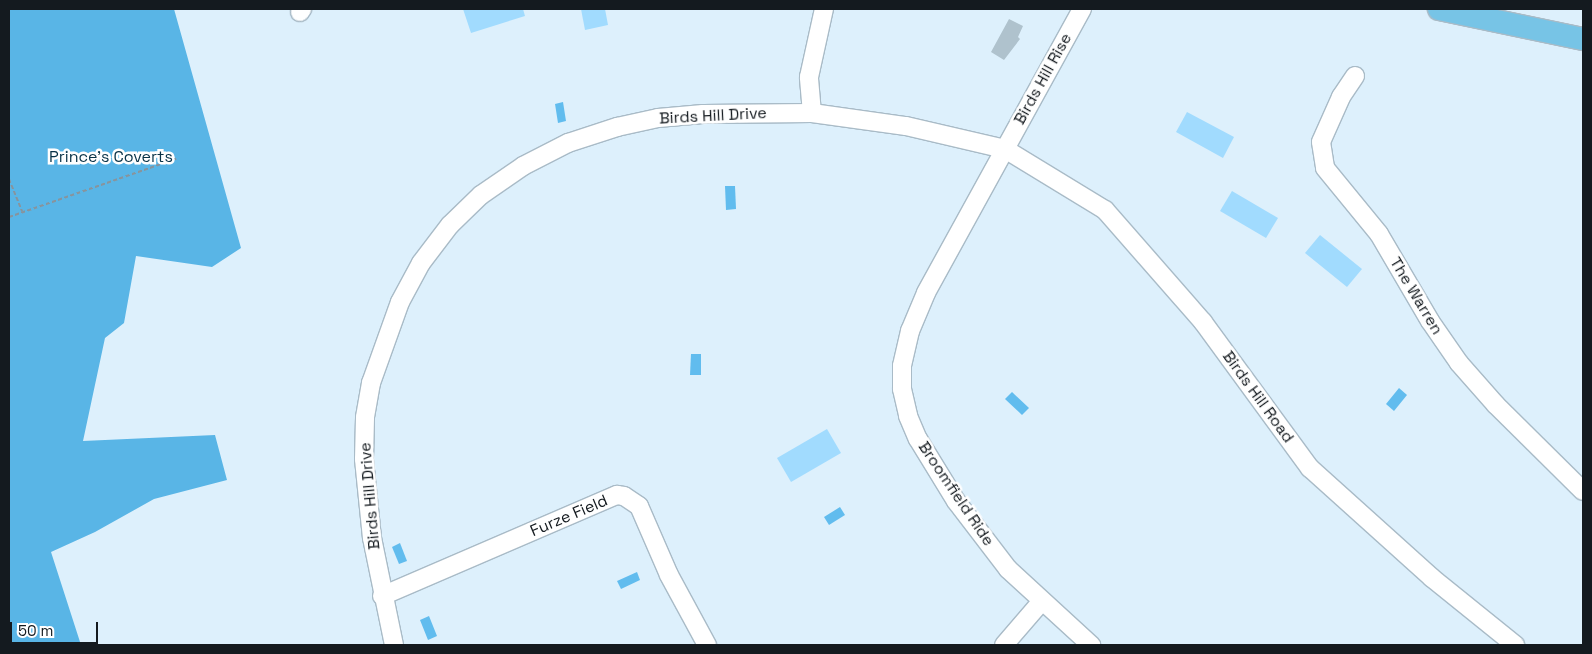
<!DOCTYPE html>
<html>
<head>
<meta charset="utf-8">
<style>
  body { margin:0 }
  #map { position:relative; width:1592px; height:654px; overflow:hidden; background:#ddf0fc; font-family:"Space Grotesk",sans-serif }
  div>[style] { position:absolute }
  .green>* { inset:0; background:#a1dbfe }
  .forest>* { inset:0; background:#59b5e6 }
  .water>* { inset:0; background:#61bcee }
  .building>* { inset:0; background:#afc2cd }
  .path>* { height:2px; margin-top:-1px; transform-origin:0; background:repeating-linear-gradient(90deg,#87949d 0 4px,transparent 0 6.5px) }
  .roads { filter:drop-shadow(1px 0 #a9bbc7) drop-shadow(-1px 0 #a9bbc7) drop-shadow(0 1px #a9bbc7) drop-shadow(0 -1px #a9bbc7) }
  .minor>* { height:18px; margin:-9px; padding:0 9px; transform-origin:9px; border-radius:9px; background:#fff }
  .major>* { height:22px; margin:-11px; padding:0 11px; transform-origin:11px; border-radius:11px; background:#77c4e6 }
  span { translate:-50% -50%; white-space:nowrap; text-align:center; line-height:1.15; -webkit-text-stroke:5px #fff; paint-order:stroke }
  .street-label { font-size:16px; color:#141a1f }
  .park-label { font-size:16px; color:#083247 }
  .frame { position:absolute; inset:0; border:10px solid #141a1f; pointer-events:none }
  .scale { position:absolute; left:10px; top:622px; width:88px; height:22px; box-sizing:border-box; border:2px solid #141a1f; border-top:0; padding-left:6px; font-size:15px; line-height:18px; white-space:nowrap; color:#141a1f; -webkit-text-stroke:4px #fff; paint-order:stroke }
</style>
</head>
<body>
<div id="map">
  <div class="green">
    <div style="clip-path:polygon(463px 9px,523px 9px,525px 16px,471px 33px)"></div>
    <div style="clip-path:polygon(581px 9px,605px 9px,608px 25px,585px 30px)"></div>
    <div style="clip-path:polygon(1187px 112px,1234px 137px,1223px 158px,1176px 132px)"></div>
    <div style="clip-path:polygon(1232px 191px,1278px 218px,1266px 238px,1220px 211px)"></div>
    <div style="clip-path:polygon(1320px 235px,1362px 269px,1347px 287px,1305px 253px)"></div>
    <div style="clip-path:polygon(827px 429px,841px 453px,791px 482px,777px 458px)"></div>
  </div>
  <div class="forest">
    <div style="clip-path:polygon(9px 9px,174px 9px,241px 248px,212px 267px,136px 256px,124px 323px,105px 338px,83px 441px,215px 435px,227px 480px,154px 499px,95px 532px,51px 552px,81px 645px,9px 645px)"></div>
  </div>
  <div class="water">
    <div style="clip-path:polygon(563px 102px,566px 121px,558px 123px,555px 104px)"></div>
    <div style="clip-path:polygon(725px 186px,735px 186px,736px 209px,726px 210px)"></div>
    <div style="clip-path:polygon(691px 354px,701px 354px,701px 375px,690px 375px)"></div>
    <div style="clip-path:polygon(1399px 388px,1407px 395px,1394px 411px,1386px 404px)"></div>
    <div style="clip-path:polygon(1012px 392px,1029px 408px,1022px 415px,1005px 399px)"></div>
    <div style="clip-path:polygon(840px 507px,845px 515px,829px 525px,824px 517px)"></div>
    <div style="clip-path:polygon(400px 543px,407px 561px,399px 564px,392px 547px)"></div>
    <div style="clip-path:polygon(637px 572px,640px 580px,621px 589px,617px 581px)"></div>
    <div style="clip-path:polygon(429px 616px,437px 636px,428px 640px,420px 620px)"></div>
  </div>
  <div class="building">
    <div style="clip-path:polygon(1009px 19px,1023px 26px,1018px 37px,1020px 39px,1004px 60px,991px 52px)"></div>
  </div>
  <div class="path">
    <div style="left:9px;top:179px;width:35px;rotate:68deg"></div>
    <div style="left:9px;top:217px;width:177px;rotate:-19.2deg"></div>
  </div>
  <div class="roads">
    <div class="minor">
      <div style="left:1082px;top:9px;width:324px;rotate:118.8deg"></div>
      <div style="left:926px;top:293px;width:41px;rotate:112.8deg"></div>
      <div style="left:910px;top:331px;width:36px;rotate:103deg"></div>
      <div style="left:902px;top:366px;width:23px;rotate:90deg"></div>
      <div style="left:902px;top:389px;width:28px;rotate:77deg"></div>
      <div style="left:908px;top:416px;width:25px;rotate:67deg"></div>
      <div style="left:918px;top:439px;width:73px;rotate:58.5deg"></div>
      <div style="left:956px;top:501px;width:86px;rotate:52.6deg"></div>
      <div style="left:1008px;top:569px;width:113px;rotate:42.5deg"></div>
      <div style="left:300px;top:12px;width:4px;rotate:-56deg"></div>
      <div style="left:1355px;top:76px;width:25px;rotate:124deg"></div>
      <div style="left:1341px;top:97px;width:49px;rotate:114deg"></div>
      <div style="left:1321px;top:142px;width:26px;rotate:81deg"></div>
      <div style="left:1325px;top:168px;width:85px;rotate:50.7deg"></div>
      <div style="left:1379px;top:234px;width:101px;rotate:59.6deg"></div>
      <div style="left:1430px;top:321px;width:51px;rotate:55.4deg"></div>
      <div style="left:1459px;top:363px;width:56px;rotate:48.6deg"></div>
      <div style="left:1496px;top:405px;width:122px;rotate:44.7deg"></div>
      <div style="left:812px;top:113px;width:36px;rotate:-95deg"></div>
      <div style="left:809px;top:77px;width:70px;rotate:-77.6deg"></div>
      <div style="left:382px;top:596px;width:256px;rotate:-23.3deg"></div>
      <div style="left:617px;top:495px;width:7px;rotate:8deg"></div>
      <div style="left:624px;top:496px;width:18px;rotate:34deg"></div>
      <div style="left:639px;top:506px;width:75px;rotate:66.5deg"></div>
      <div style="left:669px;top:575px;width:80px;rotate:61.5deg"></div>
      <div style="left:394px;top:645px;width:109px;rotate:-101.6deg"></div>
      <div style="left:372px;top:538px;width:79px;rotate:-95.8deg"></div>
      <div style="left:364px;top:459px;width:42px;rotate:-88.6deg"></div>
      <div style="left:365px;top:417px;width:35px;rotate:-80deg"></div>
      <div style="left:371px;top:383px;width:86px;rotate:-70.3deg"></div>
      <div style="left:400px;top:302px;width:44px;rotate:-61.7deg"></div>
      <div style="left:421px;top:263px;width:48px;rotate:-52.7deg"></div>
      <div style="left:450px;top:225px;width:43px;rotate:-44.1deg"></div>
      <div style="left:481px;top:195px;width:51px;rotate:-34.6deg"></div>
      <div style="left:523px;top:166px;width:51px;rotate:-27.1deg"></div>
      <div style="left:568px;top:143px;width:52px;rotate:-18.1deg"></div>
      <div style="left:617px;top:127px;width:42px;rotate:-12.4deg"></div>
      <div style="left:658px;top:118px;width:45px;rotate:-5.1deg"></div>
      <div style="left:703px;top:114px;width:109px;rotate:-0.5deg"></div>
      <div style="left:812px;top:113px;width:95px;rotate:7.9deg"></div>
      <div style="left:906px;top:126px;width:102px;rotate:13.1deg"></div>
      <div style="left:1005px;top:149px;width:117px;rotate:31.4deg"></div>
      <div style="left:1105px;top:210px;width:149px;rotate:48.8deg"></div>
      <div style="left:1203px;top:322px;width:181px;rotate:53.8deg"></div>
      <div style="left:1310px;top:468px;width:164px;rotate:42deg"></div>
      <div style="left:1432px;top:578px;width:107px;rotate:38.9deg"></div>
      <div style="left:1004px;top:645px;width:57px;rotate:-49.3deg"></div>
    </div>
    <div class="major">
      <div style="left:1439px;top:9px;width:147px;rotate:11.8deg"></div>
    </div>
  </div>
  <div class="street-label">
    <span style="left:1043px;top:79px;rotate:-61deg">Birds Hill Rise</span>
    <span style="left:713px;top:116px;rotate:-3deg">Birds Hill Drive</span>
    <span style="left:1416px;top:296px;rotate:59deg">The Warren</span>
    <span style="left:1258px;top:397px;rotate:54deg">Birds Hill Road</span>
    <span style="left:956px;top:494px;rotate:56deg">Broomfield Ride</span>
    <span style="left:370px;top:496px;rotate:-95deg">Birds Hill Drive</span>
    <span style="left:569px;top:516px;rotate:-23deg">Furze Field</span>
  </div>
  <div class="park-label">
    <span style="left:111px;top:157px">Prince's Coverts</span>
  </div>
  <div class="frame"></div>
  <div class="scale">50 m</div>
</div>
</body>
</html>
